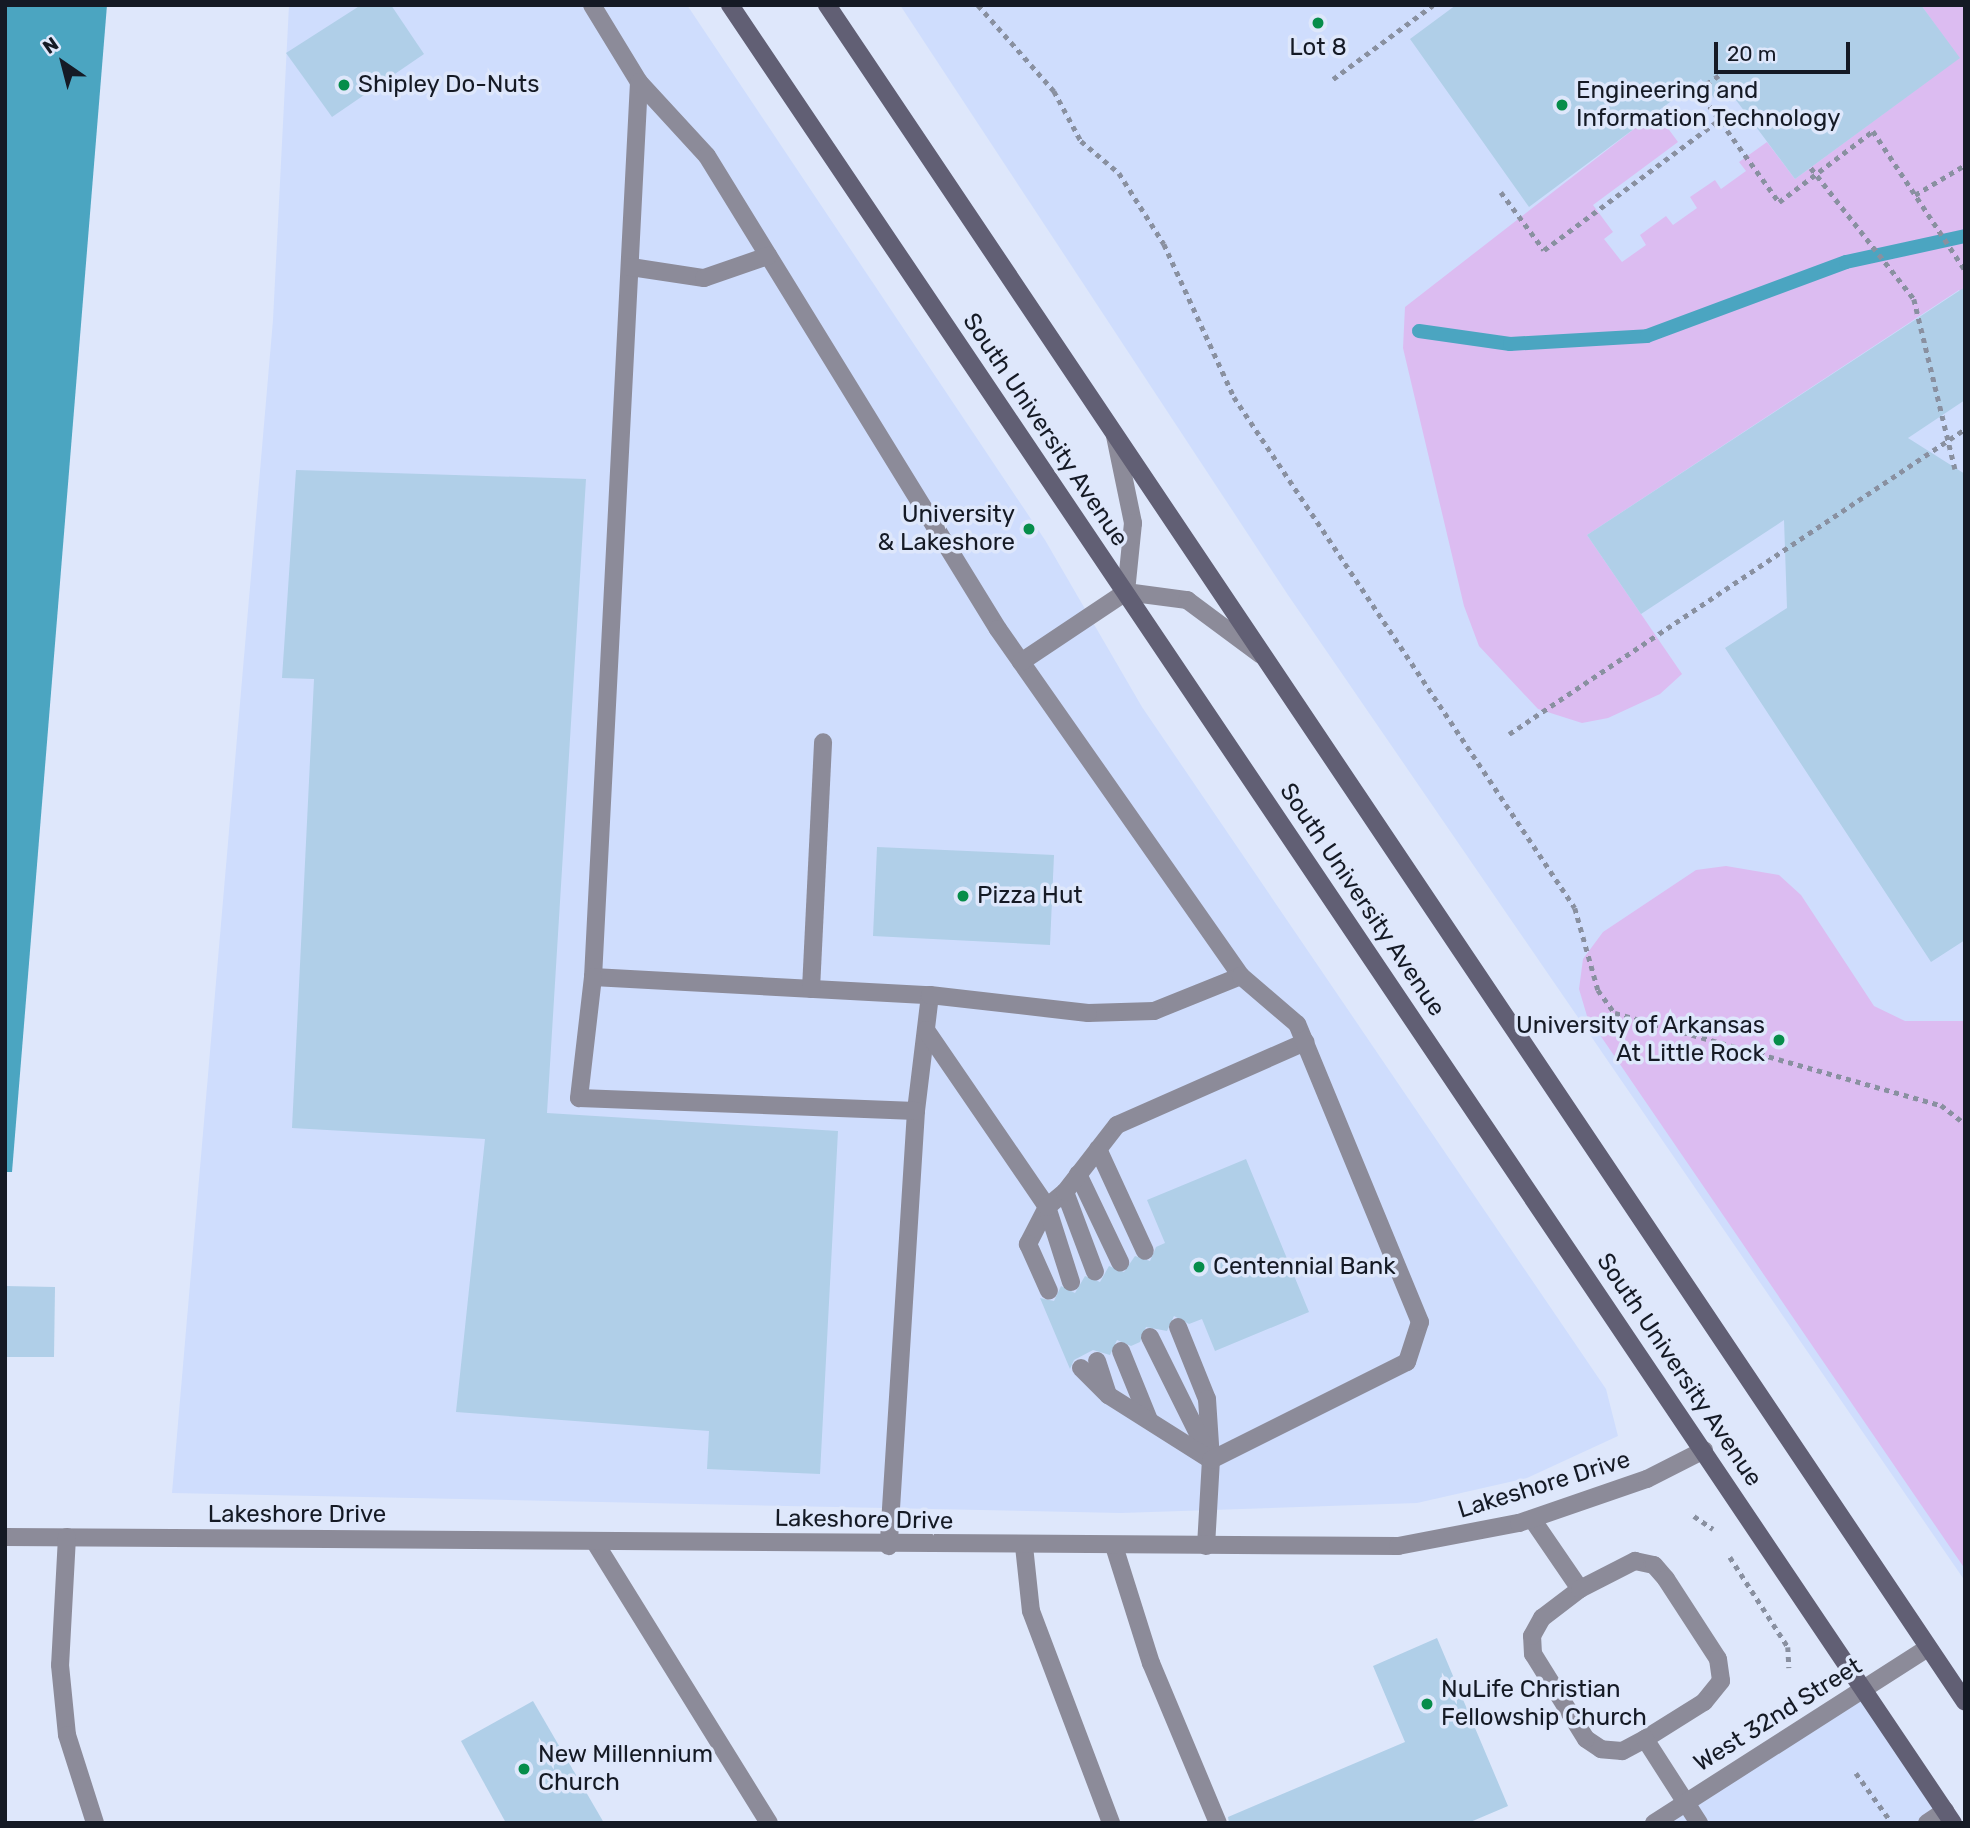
<!DOCTYPE html>
<html>
<head>
<meta charset="utf-8">
<style>
  body { margin:0 }
  #map { position:relative; width:1970px; height:1828px; overflow:hidden; background:#dee7fb; font-family:Rubik,sans-serif }
  div>[style] { position:absolute }
  .built>* { inset:0; background:#cfddfd }
  .green>* { inset:0; background:#dcbcf1 }
  .water>* { inset:0; background:#4ba5c1 }
  .stream>* { height:14px; margin:-7px; padding:0 7px; transform-origin:7px; border-radius:7px; background:#4ba5c1 }
  .building>* { inset:0; background:#b0cfe8 }
  .path>* { height:4.5px; margin-top:-2.25px; transform-origin:0; background:repeating-linear-gradient(90deg,#8990a0 0 5px,transparent 0 10px) }
  .lane>* { height:18px; margin:-9px; padding:0 9px; transform-origin:9px; border-radius:9px; background:#8c8b99 }
  .street>* { height:18px; margin:-9px; padding:0 9px; transform-origin:9px; border-radius:9px; background:#8c8b99 }
  .secondary>* { height:18px; margin:-9px; padding:0 9px; transform-origin:9px; border-radius:9px; background:#615f74 }
  .path-bridge>* { height:4.5px; margin-top:-2.25px; transform-origin:0; background:repeating-linear-gradient(90deg,#8990a0 0 5px,transparent 0 10px) }
  .dots>* { width:19px; height:19px; translate:-50% -50%; box-sizing:border-box; border:4px solid #dee7fb; border-radius:50% }
  span { translate:-50% -50%; white-space:nowrap; text-align:center; line-height:1.15; -webkit-text-stroke:7px #dee7fb; paint-order:stroke }
  .poi-label { font-size:24px; color:#151a25 }
  .left { translate:0 -50%; text-align:left }
  .right { translate:-100% -50%; text-align:right }
  .street-label { font-size:24px; color:#151a25 }
  .frame { position:absolute; inset:0; border:7px solid #151a25; pointer-events:none }
  .north { position:absolute; left:28px; top:28px; width:70px; height:70px; -webkit-text-stroke:5px #dee7fb; paint-order:stroke; rotate:325deg; font-size:19px; font-weight:700; line-height:28px; text-align:center; color:#151a25 }
  .north::after { content:''; display:block; margin:auto; width:24px; height:32px; background:#151a25; clip-path:polygon(50% 0,100% 100%,50% 72%,0 100%) }
  .scale { position:absolute; left:1714px; top:42px; width:136px; height:32px; box-sizing:border-box; border:4px solid #151a25; border-top:0; padding-left:9px; font-size:21px; line-height:24px; white-space:nowrap; color:#151a25; -webkit-text-stroke:5px #dee7fb; paint-order:stroke }
</style>
</head>
<body>
<div id="map">
  <div class="built">
    <div style="clip-path:polygon(289px 5px,687px 5px,1045px 540px,1142px 707px,1606px 1389px,1618px 1436px,1527px 1478px,1417px 1503px,1121px 1513px,172px 1493px,273px 320px)"></div>
    <div style="clip-path:polygon(900px 5px,1965px 5px,1965px 1581px,1288px 595px)"></div>
    <div style="clip-path:polygon(1864px 1689px,1953px 1823px,1654px 1823px)"></div>
  </div>
  <div class="green">
    <div style="clip-path:polygon(1921px 5px,1965px 5px,1965px 297px,1959px 290px,1587px 535px,1682px 674px,1660px 694px,1608px 718px,1582px 723px,1538px 709px,1479px 646px,1464px 606px,1403px 348px,1405px 307px,1656px 112px,1678px 142px,1593px 205px,1613px 232px,1604px 239px,1622px 262px,1646px 245px,1640px 235px,1666px 216px,1673px 225px,1697px 208px,1690px 197px,1715px 180px,1721px 189px,1746px 171px,1739px 162px,1767px 142px,1795px 179px,1959px 58px)"></div>
    <div style="clip-path:polygon(1726px 866px,1779px 875px,1801px 895px,1874px 1006px,1905px 1021px,1965px 1021px,1965px 1569px,1587px 1016px,1579px 989px,1583px 959px,1603px 932px,1696px 870px)"></div>
  </div>
  <div class="water">
    <div style="clip-path:polygon(5px 5px,107px 5px,12px 1172px,5px 1172px)"></div>
  </div>
  <div class="stream">
    <div style="left:1419px;top:331px;width:92px;rotate:8.1deg"></div>
    <div style="left:1510px;top:344px;width:137px;rotate:-3.3deg"></div>
    <div style="left:1647px;top:336px;width:212px;rotate:-20.4deg"></div>
    <div style="left:1846px;top:262px;width:122px;rotate:-12.3deg"></div>
  </div>
  <div class="building">
    <div style="clip-path:polygon(361px 5px,391px 5px,424px 54px,332px 117px,286px 53px)"></div>
    <div style="clip-path:polygon(1456px 5px,1921px 5px,1960px 58px,1795px 179px,1727px 88px,1714px 98px,1701px 79px,1529px 207px,1410px 39px)"></div>
    <div style="clip-path:polygon(1965px 287px,1965px 400px,1908px 438px,1965px 474px,1965px 940px,1931px 962px,1725px 648px,1787px 608px,1784px 520px,1641px 614px,1587px 535px)"></div>
    <div style="clip-path:polygon(296px 470px,586px 479px,547px 1113px,838px 1131px,820px 1474px,707px 1469px,709px 1431px,456px 1412px,485px 1139px,292px 1128px,314px 679px,282px 678px)"></div>
    <div style="clip-path:polygon(877px 847px,1054px 855px,1050px 945px,873px 936px)"></div>
    <div style="clip-path:polygon(1246px 1159px,1309px 1312px,1215px 1351px,1202px 1319px,1189px 1324px,1174px 1316px,1167px 1331px,1146px 1327px,1140px 1342px,1131px 1346px,1117px 1340px,1110px 1355px,1093px 1350px,1074px 1360px,1070px 1369px,1040px 1298px,1054px 1301px,1061px 1286px,1075px 1293px,1085px 1276px,1100px 1282px,1109px 1266px,1124px 1272px,1135px 1256px,1150px 1261px,1156px 1247px,1165px 1243px,1147px 1200px)"></div>
    <div style="clip-path:polygon(5px 1286px,55px 1287px,54px 1357px,5px 1357px)"></div>
    <div style="clip-path:polygon(1437px 1638px,1508px 1806px,1468px 1823px,1229px 1823px,1228px 1817px,1405px 1742px,1373px 1666px)"></div>
    <div style="clip-path:polygon(533px 1701px,604px 1823px,506px 1823px,461px 1741px)"></div>
  </div>
  <div class="path">
    <div style="left:978px;top:5px;width:115px;rotate:48.5deg"></div>
    <div style="left:1054px;top:91px;width:57px;rotate:61.6deg"></div>
    <div style="left:1081px;top:141px;width:50px;rotate:40.1deg"></div>
    <div style="left:1119px;top:173px;width:84px;rotate:57.6deg"></div>
    <div style="left:1164px;top:244px;width:168px;rotate:65.4deg"></div>
    <div style="left:1234px;top:397px;width:614px;rotate:56.28deg"></div>
    <div style="left:1575px;top:908px;width:85px;rotate:74.3deg"></div>
    <div style="left:1598px;top:990px;width:29px;rotate:54deg"></div>
    <div style="left:1615px;top:1013px;width:339px;rotate:15.8deg"></div>
    <div style="left:1941px;top:1105px;width:31px;rotate:38deg"></div>
    <div style="left:1719px;top:76px;width:25px;rotate:146deg"></div>
    <div style="left:1698px;top:90px;width:138px;rotate:54.1deg"></div>
    <div style="left:1779px;top:202px;width:118px;rotate:-37.1deg"></div>
    <div style="left:1873px;top:131px;width:167px;rotate:56.5deg"></div>
    <div style="left:1333px;top:79px;width:124px;rotate:-36.5deg"></div>
    <div style="left:1501px;top:192px;width:72px;rotate:53.4deg"></div>
    <div style="left:1544px;top:250px;width:218px;rotate:-36.6deg"></div>
    <div style="left:1915px;top:195px;width:58px;rotate:-31deg"></div>
    <div style="left:1509px;top:734px;width:549px;rotate:-33.78deg"></div>
    <div style="left:1694px;top:1516px;width:23px;rotate:34deg"></div>
    <div style="left:1730px;top:1557px;width:107px;rotate:57.2deg"></div>
    <div style="left:1788px;top:1647px;width:21px;rotate:87deg"></div>
    <div style="left:1856px;top:1773px;width:62px;rotate:54.2deg"></div>
  </div>
  <div class="lane">
    <div style="left:592px;top:5px;width:90px;rotate:58.6deg"></div>
    <div style="left:639px;top:82px;width:896px;rotate:92.94deg"></div>
    <div style="left:593px;top:977px;width:337px;rotate:3.1deg"></div>
    <div style="left:930px;top:995px;width:117px;rotate:96.9deg"></div>
    <div style="left:916px;top:1111px;width:436px;rotate:93.6deg"></div>
    <div style="left:639px;top:82px;width:100px;rotate:47.4deg"></div>
    <div style="left:707px;top:156px;width:555px;rotate:58.4deg"></div>
    <div style="left:998px;top:629px;width:424px;rotate:55deg"></div>
    <div style="left:1241px;top:976px;width:94px;rotate:158.1deg"></div>
    <div style="left:1154px;top:1011px;width:66px;rotate:178.3deg"></div>
    <div style="left:1088px;top:1013px;width:159px;rotate:-173.5deg"></div>
    <div style="left:631px;top:267px;width:74px;rotate:8.6deg"></div>
    <div style="left:704px;top:278px;width:68px;rotate:-19deg"></div>
    <div style="left:1115px;top:436px;width:89px;rotate:78.3deg"></div>
    <div style="left:1133px;top:523px;width:69px;rotate:95.8deg"></div>
    <div style="left:1021px;top:662px;width:126px;rotate:-33.7deg"></div>
    <div style="left:1126px;top:592px;width:62px;rotate:7.5deg"></div>
    <div style="left:1187px;top:600px;width:92px;rotate:36.6deg"></div>
    <div style="left:593px;top:977px;width:122px;rotate:96.6deg"></div>
    <div style="left:579px;top:1098px;width:337px;rotate:2.2deg"></div>
    <div style="left:811px;top:989px;width:247px;rotate:-87.2deg"></div>
    <div style="left:926px;top:1030px;width:214px;rotate:55.6deg"></div>
    <div style="left:1047px;top:1207px;width:42px;rotate:117.2deg"></div>
    <div style="left:1028px;top:1244px;width:51px;rotate:65.9deg"></div>
    <div style="left:1098px;top:1149px;width:112px;rotate:65.3deg"></div>
    <div style="left:1078px;top:1174px;width:98px;rotate:64.5deg"></div>
    <div style="left:1065px;top:1192px;width:85px;rotate:69.4deg"></div>
    <div style="left:1071px;top:1282px;width:79px;rotate:-107.7deg"></div>
    <div style="left:1047px;top:1207px;width:23px;rotate:-40deg"></div>
    <div style="left:1065px;top:1192px;width:85px;rotate:-52.2deg"></div>
    <div style="left:1117px;top:1125px;width:206px;rotate:-23.8deg"></div>
    <div style="left:1178px;top:1327px;width:78px;rotate:68.1deg"></div>
    <div style="left:1207px;top:1399px;width:61px;rotate:86.2deg"></div>
    <div style="left:1150px;top:1337px;width:131px;rotate:63.6deg"></div>
    <div style="left:1121px;top:1351px;width:74px;rotate:67.9deg"></div>
    <div style="left:1097px;top:1361px;width:36px;rotate:72deg"></div>
    <div style="left:1108px;top:1395px;width:122px;rotate:32.3deg"></div>
    <div style="left:1081px;top:1368px;width:35px;rotate:45deg"></div>
    <div style="left:1532px;top:1519px;width:85px;rotate:55.6deg"></div>
    <div style="left:596px;top:1544px;width:328px;rotate:58.2deg"></div>
    <div style="left:1024px;top:1546px;width:65px;rotate:83.9deg"></div>
    <div style="left:1031px;top:1611px;width:227px;rotate:69.3deg"></div>
    <div style="left:1114px;top:1546px;width:123px;rotate:72.5deg"></div>
    <div style="left:1151px;top:1663px;width:173px;rotate:67.3deg"></div>
    <div style="left:1206px;top:1546px;width:86px;rotate:-86.7deg"></div>
    <div style="left:1211px;top:1460px;width:219px;rotate:-26.6deg"></div>
    <div style="left:1407px;top:1362px;width:42px;rotate:-72deg"></div>
    <div style="left:1420px;top:1322px;width:322px;rotate:-112.4deg"></div>
    <div style="left:1297px;top:1024px;width:74px;rotate:-139.4deg"></div>
    <div style="left:1635px;top:1561px;width:19px;rotate:12deg"></div>
    <div style="left:1654px;top:1565px;width:18px;rotate:49deg"></div>
    <div style="left:1666px;top:1579px;width:95px;rotate:57deg"></div>
    <div style="left:1718px;top:1659px;width:22px;rotate:82deg"></div>
    <div style="left:1721px;top:1681px;width:27px;rotate:129deg"></div>
    <div style="left:1704px;top:1702px;width:70px;rotate:147.9deg"></div>
    <div style="left:1645px;top:1739px;width:26px;rotate:152deg"></div>
    <div style="left:1622px;top:1751px;width:21px;rotate:-175deg"></div>
    <div style="left:1601px;top:1749px;width:18px;rotate:-146deg"></div>
    <div style="left:1586px;top:1739px;width:100px;rotate:-121.9deg"></div>
    <div style="left:1533px;top:1654px;width:18px;rotate:-93deg"></div>
    <div style="left:1532px;top:1636px;width:21px;rotate:-61deg"></div>
    <div style="left:1542px;top:1618px;width:48px;rotate:-37.3deg"></div>
    <div style="left:1580px;top:1589px;width:62px;rotate:-27deg"></div>
    <div style="left:1645px;top:1739px;width:100px;rotate:57.3deg"></div>
    <div style="left:1927px;top:1823px;width:22px;rotate:-34deg"></div>
  </div>
  <div class="street">
    <div style="left:5px;top:1537px;width:1393px;rotate:0.37deg"></div>
    <div style="left:1398px;top:1546px;width:123px;rotate:-10.8deg"></div>
    <div style="left:1519px;top:1523px;width:135px;rotate:-19deg"></div>
    <div style="left:1647px;top:1479px;width:64px;rotate:-27deg"></div>
    <div style="left:67px;top:1537px;width:128px;rotate:93.1deg"></div>
    <div style="left:60px;top:1665px;width:70px;rotate:84.3deg"></div>
    <div style="left:67px;top:1735px;width:92px;rotate:72.3deg"></div>
    <div style="left:1654px;top:1823px;width:325px;rotate:-32.6deg"></div>
  </div>
  <div class="secondary">
    <div style="left:730px;top:5px;width:2191px;rotate:56.07deg"></div>
    <div style="left:827px;top:5px;width:2043px;rotate:56.15deg"></div>
  </div>
  <div class="path-bridge">
    <div style="left:1811px;top:168px;width:167px;rotate:51.8deg"></div>
    <div style="left:1914px;top:299px;width:175px;rotate:76.4deg"></div>
  </div>
  <div class="dots">
    <div style="left:1318px;top:23px;background:#068d4a"></div>
    <div style="left:344px;top:85px;background:#068d4a"></div>
    <div style="left:1562px;top:105px;background:#068d4a"></div>
    <div style="left:1029px;top:529px;background:#068d4a"></div>
    <div style="left:963px;top:896px;background:#068d4a"></div>
    <div style="left:1779px;top:1040px;background:#068d4a"></div>
    <div style="left:1199px;top:1267px;background:#068d4a"></div>
    <div style="left:1427px;top:1704px;background:#068d4a"></div>
    <div style="left:524px;top:1769px;background:#068d4a"></div>
  </div>
  <div class="poi-label">
    <span style="left:1318px;top:48px">Lot 8</span>
    <span class="left" style="left:358px;top:85px">Shipley Do-Nuts</span>
    <span class="left" style="left:1576px;top:105px">Engineering and<br>Information Technology</span>
    <span class="right" style="left:1015px;top:529px">University<br>&amp; Lakeshore</span>
    <span class="left" style="left:977px;top:896px">Pizza Hut</span>
    <span class="right" style="left:1765px;top:1040px">University of Arkansas<br>At Little Rock</span>
    <span class="left" style="left:1213px;top:1267px">Centennial Bank</span>
    <span class="left" style="left:1441px;top:1704px">NuLife Christian<br>Fellowship Church</span>
    <span class="left" style="left:538px;top:1769px">New Millennium<br>Church</span>
  </div>
  <div class="street-label">
    <span style="left:1045px;top:430px;rotate:56deg">South University Avenue</span>
    <span style="left:1362px;top:900px;rotate:56deg">South University Avenue</span>
    <span style="left:1679px;top:1370px;rotate:56deg">South University Avenue</span>
    <span style="left:1544px;top:1485px;rotate:-17deg">Lakeshore Drive</span>
    <span style="left:297px;top:1515px">Lakeshore Drive</span>
    <span style="left:864px;top:1520px;rotate:1deg">Lakeshore Drive</span>
    <span style="left:1778px;top:1715px;rotate:-32deg">West 32nd Street</span>
  </div>
  <div class="frame"></div>
  <div class="north">N</div>
  <div class="scale">20 m</div>
</div>
</body>
</html>
